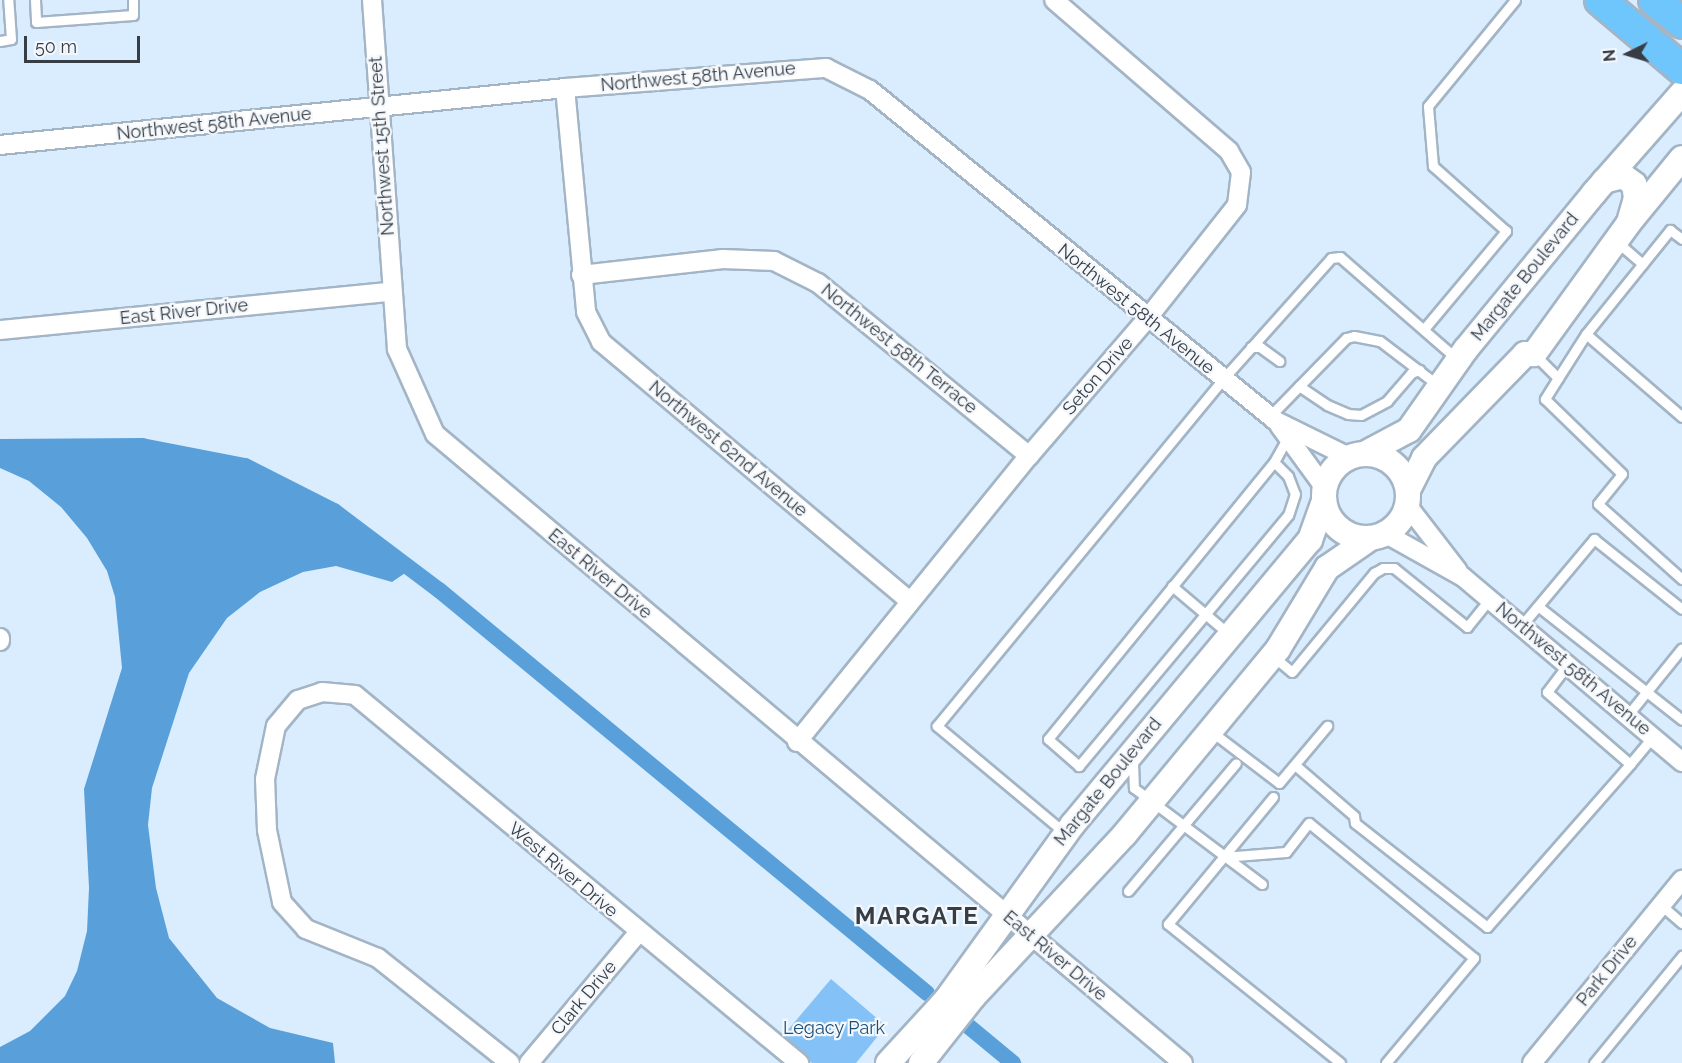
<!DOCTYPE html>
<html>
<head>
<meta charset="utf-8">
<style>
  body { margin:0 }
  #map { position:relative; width:1682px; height:1063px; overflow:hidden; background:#daedff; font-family:Raleway,sans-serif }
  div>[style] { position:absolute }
  .green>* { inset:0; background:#84c1f6 }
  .water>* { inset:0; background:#59a0db }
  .canal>* { height:16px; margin:-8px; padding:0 8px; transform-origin:8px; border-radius:8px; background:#59a0db }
  .roads { filter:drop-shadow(2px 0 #a3b5c5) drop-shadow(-2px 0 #a3b5c5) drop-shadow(0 2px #a3b5c5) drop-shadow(0 -2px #a3b5c5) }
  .service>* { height:9px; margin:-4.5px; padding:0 4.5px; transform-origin:4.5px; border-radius:4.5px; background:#fff }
  .minor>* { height:18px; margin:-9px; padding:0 9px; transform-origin:9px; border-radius:9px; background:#fff }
  .tertiary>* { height:24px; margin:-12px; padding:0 12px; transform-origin:12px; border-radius:12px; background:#fff }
  .tertiary>.ring { margin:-12px; padding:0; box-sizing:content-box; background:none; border:24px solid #fff; border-radius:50% }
  .primary>* { height:30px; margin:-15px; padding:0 15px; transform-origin:15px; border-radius:15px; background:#6fc6fd }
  span { translate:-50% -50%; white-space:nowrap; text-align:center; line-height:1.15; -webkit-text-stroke:4.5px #f4f8fc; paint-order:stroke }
  .street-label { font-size:18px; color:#363d44 }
  .park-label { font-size:18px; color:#1a4e76 }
  .district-label { font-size:24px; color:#363d44; font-weight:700; letter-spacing:1.5px }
  .north { position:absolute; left:1598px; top:24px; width:60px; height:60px; -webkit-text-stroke:4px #f4f8fc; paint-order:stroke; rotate:265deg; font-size:16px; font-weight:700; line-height:24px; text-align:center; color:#363d44 }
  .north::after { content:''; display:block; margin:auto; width:21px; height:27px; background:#363d44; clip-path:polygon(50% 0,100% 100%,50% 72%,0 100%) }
  .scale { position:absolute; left:24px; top:36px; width:116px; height:27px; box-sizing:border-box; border:3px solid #363d44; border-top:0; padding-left:8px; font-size:18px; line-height:21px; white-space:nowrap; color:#363d44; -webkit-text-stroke:4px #f4f8fc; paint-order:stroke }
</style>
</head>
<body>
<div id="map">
  <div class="green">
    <div style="clip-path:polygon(831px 979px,886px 1026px,856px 1063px,812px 1063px,782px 1037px)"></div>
  </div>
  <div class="water">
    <div style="clip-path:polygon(21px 446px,142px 446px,245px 466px,334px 511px,411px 569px,392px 582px,336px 566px,303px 572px,260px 592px,227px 618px,189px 673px,152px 788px,148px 825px,156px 888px,169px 938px,217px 998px,270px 1028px,333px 1043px,335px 1063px,0 1063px,0 1047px,30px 1031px,65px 996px,77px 971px,87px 931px,89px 888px,84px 789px,122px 668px,115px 597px,107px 571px,87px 538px,61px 507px,29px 481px,0 468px,0 447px)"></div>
  </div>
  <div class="canal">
    <div style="left:0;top:447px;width:142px;rotate:-0.4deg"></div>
    <div style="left:142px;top:446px;width:105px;rotate:11deg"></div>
    <div style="left:245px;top:466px;width:100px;rotate:26.8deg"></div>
    <div style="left:334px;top:511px;width:131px;rotate:37deg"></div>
    <div style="left:439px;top:590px;width:633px;rotate:39.55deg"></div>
    <div style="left:967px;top:1025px;width:60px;rotate:39.6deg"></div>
  </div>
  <div class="roads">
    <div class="service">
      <div style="left:35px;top:0;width:22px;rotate:87deg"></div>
      <div style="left:36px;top:22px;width:97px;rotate:-4.1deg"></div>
      <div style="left:133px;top:15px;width:15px;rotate:-90deg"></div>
      <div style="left:0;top:41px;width:11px;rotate:-10deg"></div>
      <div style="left:11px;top:39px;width:39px;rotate:-94deg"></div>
      <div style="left:1616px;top:241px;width:35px;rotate:41deg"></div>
      <div style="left:1424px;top:329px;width:128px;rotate:-50.1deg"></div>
      <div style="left:1506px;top:231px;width:98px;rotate:-138.3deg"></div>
      <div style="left:1433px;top:166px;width:60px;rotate:-94.8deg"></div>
      <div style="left:1428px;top:106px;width:137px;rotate:-50.6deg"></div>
      <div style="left:1586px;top:334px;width:134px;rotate:-51.1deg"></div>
      <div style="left:1670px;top:230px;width:15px;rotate:37deg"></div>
      <div style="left:1251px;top:347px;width:9px"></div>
      <div style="left:1260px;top:347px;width:24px;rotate:36deg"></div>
      <div style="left:1534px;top:354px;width:34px;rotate:45deg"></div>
      <div style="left:1558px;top:378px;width:25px;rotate:122deg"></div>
      <div style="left:1545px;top:399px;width:107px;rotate:44.2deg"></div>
      <div style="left:1622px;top:474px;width:38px;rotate:129deg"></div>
      <div style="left:1598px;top:504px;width:113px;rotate:41.8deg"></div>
      <div style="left:1558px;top:378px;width:52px;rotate:-57.5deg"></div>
      <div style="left:1586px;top:334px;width:127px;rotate:40.8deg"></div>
      <div style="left:1299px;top:386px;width:34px;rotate:34deg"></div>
      <div style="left:1327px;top:405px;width:23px;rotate:23deg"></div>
      <div style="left:1348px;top:414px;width:13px;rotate:4deg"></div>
      <div style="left:1361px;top:415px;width:30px;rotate:-28deg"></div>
      <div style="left:1387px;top:401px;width:37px;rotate:-49deg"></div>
      <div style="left:1411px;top:373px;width:9px;rotate:-21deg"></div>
      <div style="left:1270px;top:416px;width:109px;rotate:-45.7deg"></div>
      <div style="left:1346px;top:338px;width:8px;rotate:-14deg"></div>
      <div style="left:1354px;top:336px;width:26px;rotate:11deg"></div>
      <div style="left:1380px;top:341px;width:74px;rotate:37.3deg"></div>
      <div style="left:1274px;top:462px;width:20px;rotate:45deg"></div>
      <div style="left:1288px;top:476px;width:19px;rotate:69deg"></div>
      <div style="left:1295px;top:494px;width:22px;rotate:108deg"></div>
      <div style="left:1288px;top:515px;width:327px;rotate:129.8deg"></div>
      <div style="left:1079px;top:766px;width:41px;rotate:-138.9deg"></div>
      <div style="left:1048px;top:739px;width:357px;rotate:-50.8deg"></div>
      <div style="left:1274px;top:462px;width:29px;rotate:-61deg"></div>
      <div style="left:1172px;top:586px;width:76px;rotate:40.2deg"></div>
      <div style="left:1539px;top:607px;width:182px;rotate:38.3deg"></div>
      <div style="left:1521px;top:626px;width:114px;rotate:-50deg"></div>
      <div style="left:1594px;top:539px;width:112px;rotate:38.5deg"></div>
      <div style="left:1274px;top:657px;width:23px;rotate:40deg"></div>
      <div style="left:1292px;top:672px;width:129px;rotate:-50.4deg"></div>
      <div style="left:1374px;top:573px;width:10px;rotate:-29deg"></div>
      <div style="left:1383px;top:568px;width:11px"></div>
      <div style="left:1394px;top:568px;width:94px;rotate:38.9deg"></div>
      <div style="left:1467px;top:627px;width:36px;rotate:-51deg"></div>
      <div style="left:1627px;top:716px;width:87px;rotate:-51deg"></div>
      <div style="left:1212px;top:732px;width:84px;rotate:37.3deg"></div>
      <div style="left:1279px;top:783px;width:75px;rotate:-49.9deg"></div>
      <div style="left:1133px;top:762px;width:26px;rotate:88deg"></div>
      <div style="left:1134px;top:788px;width:160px;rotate:36.9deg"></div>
      <div style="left:1630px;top:764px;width:35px;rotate:-50deg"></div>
      <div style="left:1295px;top:765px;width:78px;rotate:40.8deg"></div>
      <div style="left:1354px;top:816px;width:7px;rotate:82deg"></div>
      <div style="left:1355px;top:823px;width:168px;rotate:38.2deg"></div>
      <div style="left:1487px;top:927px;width:217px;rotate:-48.7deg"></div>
      <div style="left:1630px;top:764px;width:110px;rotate:-139.1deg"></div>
      <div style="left:1547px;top:692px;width:34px;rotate:-53deg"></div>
      <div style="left:1273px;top:797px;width:165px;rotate:129.6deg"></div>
      <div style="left:1168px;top:924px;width:221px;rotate:38.9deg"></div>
      <div style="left:1065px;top:833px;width:167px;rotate:-140.1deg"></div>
      <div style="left:937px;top:726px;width:450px;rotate:-50.5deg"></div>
      <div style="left:1223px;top:379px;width:162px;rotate:-48.2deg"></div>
      <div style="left:1331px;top:258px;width:9px;rotate:-6deg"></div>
      <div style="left:1340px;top:257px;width:157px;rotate:41.1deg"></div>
      <div style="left:1223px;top:857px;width:63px;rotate:-4.5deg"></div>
      <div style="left:1286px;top:852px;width:37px;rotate:-52deg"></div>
      <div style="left:1309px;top:823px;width:213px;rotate:39.3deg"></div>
      <div style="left:1474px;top:958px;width:137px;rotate:130deg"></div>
      <div style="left:1128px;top:891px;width:167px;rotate:-49.8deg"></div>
      <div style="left:1661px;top:905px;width:28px;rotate:41deg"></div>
      <div style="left:1594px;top:1063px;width:139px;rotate:-50.6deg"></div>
    </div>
    <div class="minor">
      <div style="left:372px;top:0;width:350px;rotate:85.9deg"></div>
      <div style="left:397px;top:349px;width:93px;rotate:65.9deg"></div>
      <div style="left:435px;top:434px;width:977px;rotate:40.06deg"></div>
      <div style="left:565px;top:88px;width:225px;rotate:84.6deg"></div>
      <div style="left:586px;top:312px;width:34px;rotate:63deg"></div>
      <div style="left:601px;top:342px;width:403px;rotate:40deg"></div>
      <div style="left:0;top:145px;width:568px;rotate:-5.76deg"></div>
      <div style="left:565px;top:88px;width:262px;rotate:-4.4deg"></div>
      <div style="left:826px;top:68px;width:49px;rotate:26.6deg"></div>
      <div style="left:870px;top:90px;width:524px;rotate:39.19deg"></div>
      <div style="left:1276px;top:421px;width:81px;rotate:26.3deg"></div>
      <div style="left:581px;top:275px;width:143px;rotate:-6.4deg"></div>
      <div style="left:723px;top:259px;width:51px;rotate:2.2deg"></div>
      <div style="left:774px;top:261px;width:49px;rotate:26.6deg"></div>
      <div style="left:818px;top:283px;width:273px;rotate:39.3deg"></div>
      <div style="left:0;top:330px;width:393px;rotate:-5.6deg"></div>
      <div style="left:1279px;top:425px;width:77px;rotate:54deg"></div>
      <div style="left:1407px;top:505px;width:83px;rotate:52.3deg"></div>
      <div style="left:1386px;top:534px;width:88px;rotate:29.2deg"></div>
      <div style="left:1463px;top:577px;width:287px;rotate:40.2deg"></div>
      <div style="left:0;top:638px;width:3px;rotate:90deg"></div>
      <div style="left:797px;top:742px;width:368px;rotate:-51deg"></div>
      <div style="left:1029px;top:456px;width:181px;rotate:-49.3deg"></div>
      <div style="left:1147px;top:319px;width:145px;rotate:-51.7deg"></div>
      <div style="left:1237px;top:205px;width:33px;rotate:-83deg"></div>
      <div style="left:1241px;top:172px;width:24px;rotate:-120deg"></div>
      <div style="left:1229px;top:151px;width:231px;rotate:-139.2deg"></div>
      <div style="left:510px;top:1063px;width:169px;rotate:-141.5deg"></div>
      <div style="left:378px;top:958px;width:78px;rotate:-158.1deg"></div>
      <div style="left:306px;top:929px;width:36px;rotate:-132deg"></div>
      <div style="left:282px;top:902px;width:74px;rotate:-101.8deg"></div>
      <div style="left:267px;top:830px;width:51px;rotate:-92.2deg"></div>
      <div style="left:265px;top:779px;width:54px;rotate:-78.3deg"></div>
      <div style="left:276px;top:726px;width:34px;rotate:-50deg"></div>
      <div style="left:298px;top:700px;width:25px;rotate:-18deg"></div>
      <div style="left:322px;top:692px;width:33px;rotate:5deg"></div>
      <div style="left:355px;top:695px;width:577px;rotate:39.65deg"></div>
      <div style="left:529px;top:1063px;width:170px;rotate:-50deg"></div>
      <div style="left:1532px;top:1063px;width:237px;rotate:-50.7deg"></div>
    </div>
    <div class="tertiary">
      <div style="left:1604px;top:181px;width:20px;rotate:-15deg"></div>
      <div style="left:1623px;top:176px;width:14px;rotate:36deg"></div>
      <div style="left:1634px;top:184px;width:14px;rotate:82deg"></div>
      <div style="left:1636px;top:198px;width:22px;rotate:106deg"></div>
      <div class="ring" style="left:1324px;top:454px;width:60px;height:60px"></div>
      <div style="left:1364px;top:454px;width:51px;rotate:-28.1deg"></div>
      <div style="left:1409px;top:430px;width:99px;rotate:-54.9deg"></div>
      <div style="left:1466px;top:349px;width:202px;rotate:-50.6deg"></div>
      <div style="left:1594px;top:193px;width:133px;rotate:-48.7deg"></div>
      <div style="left:1408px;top:490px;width:36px;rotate:-63deg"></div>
      <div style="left:1424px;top:458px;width:145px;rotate:-45.8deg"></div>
      <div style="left:1525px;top:354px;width:9px"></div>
      <div style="left:1534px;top:354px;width:160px;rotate:-54.1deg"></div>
      <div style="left:1628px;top:224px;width:85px;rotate:-50.7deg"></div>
      <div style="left:888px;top:1063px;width:86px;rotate:-47.4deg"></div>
      <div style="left:946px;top:1000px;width:217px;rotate:-54.2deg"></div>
      <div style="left:1073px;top:824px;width:370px;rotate:-50.2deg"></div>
      <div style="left:1310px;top:540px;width:41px;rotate:-70.3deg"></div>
      <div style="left:921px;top:1063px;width:85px;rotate:-51.7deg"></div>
      <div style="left:974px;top:996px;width:221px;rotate:-47deg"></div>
      <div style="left:1125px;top:834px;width:240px;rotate:-50.4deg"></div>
      <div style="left:1278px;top:649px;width:95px;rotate:-58.8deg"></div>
      <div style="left:1327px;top:568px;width:51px;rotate:-34.6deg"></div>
    </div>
    <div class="primary">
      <div style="left:1600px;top:0;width:107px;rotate:40.1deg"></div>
      <div style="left:1654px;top:0;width:36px;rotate:39deg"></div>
    </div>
  </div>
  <div class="street-label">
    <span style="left:698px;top:77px;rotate:-5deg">Northwest 58th Avenue</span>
    <span style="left:214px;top:124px;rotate:-6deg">Northwest 58th Avenue</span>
    <span style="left:382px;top:146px;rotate:-94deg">Northwest 15th Street</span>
    <span style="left:1525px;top:277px;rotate:-51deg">Margate Boulevard</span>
    <span style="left:1136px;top:309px;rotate:39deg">Northwest 58th Avenue</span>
    <span style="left:184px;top:312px;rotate:-6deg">East River Drive</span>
    <span style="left:899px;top:349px;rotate:39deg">Northwest 58th Terrace</span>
    <span style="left:1098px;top:376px;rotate:-49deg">Seton Drive</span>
    <span style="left:728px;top:449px;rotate:40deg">Northwest 62nd Avenue</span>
    <span style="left:600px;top:574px;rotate:40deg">East River Drive</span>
    <span style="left:1573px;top:669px;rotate:40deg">Northwest 58th Avenue</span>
    <span style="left:1108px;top:782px;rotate:-51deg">Margate Boulevard</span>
    <span style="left:563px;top:870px;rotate:40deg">West River Drive</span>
    <span style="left:1055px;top:956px;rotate:40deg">East River Drive</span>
    <span style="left:1607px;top:971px;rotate:-51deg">Park Drive</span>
    <span style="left:584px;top:998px;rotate:-50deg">Clark Drive</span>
  </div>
  <div class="park-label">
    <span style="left:834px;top:1028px">Legacy Park</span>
  </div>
  <div class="district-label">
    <span style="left:917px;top:916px">MARGATE</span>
  </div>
  <div class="north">N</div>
  <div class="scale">50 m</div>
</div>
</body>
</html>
